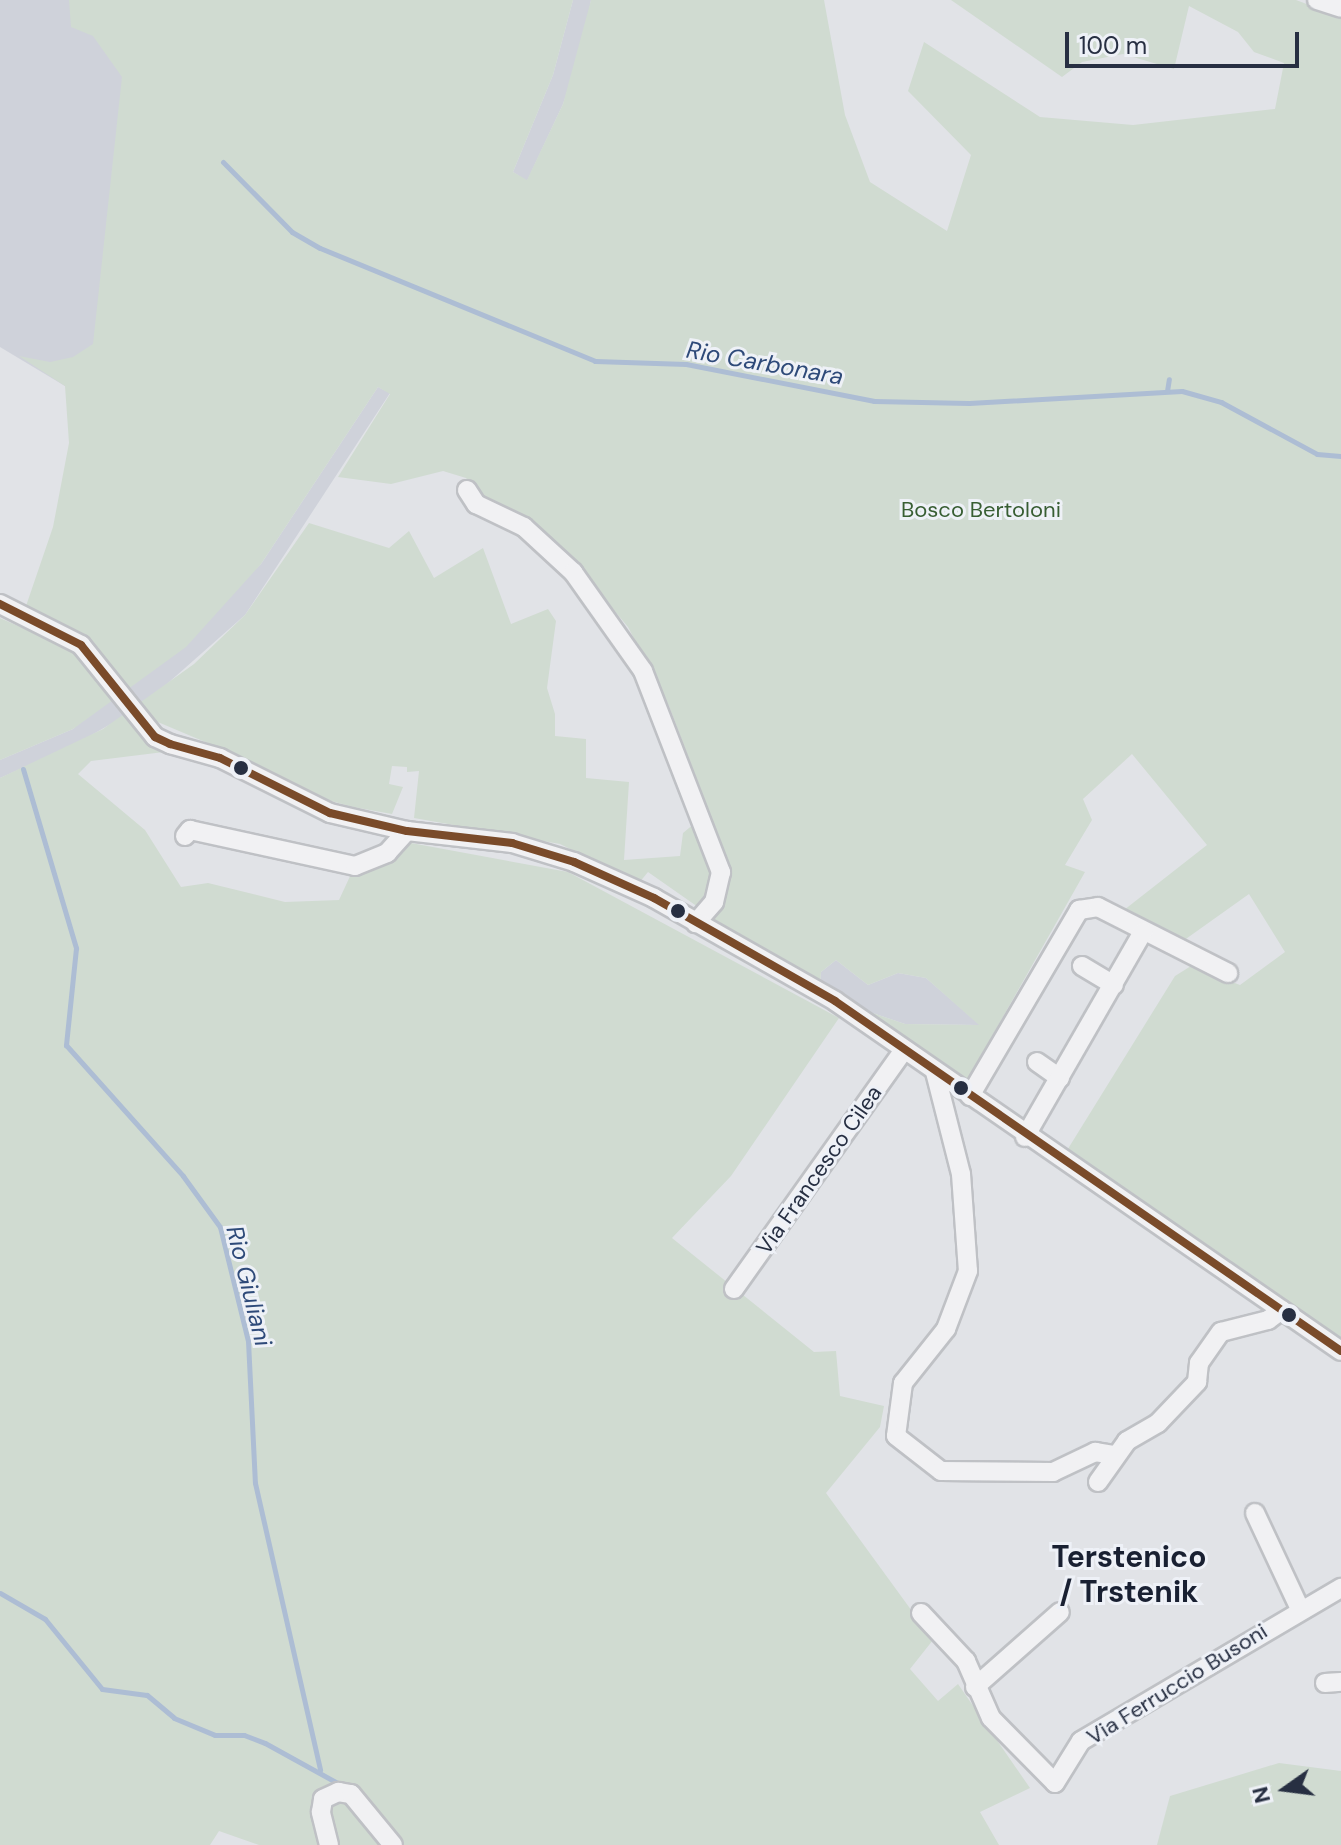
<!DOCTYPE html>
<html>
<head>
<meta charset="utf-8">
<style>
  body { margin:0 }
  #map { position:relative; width:1341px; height:1845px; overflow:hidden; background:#e1e3e7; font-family:"DM Sans",sans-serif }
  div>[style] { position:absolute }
  .built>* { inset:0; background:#cfd2da }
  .green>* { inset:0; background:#d0dbd1 }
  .stream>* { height:5px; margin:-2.5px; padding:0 2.5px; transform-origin:2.5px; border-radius:2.5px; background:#adbdd4 }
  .roads { filter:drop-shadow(2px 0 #bfc1c5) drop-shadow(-2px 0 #bfc1c5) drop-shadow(0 2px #bfc1c5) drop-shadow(0 -2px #bfc1c5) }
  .minor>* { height:18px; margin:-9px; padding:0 9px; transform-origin:9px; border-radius:9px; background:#f1f1f3 }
  .bus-1>* { height:8px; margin:-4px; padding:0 4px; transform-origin:4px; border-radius:4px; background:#7a4b2a }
  .dots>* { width:22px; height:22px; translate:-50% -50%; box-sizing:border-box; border:4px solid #eef1f7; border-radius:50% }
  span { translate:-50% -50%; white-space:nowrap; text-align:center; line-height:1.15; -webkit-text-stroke:6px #eef1f7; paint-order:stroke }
  .park-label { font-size:22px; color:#385e33 }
  .street-label { font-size:22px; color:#272f42 }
  .water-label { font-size:24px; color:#2e4a79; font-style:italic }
  .district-label { font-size:30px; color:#192032; font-weight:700 }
  .north { position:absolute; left:1245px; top:1749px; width:80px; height:80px; -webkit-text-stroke:6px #eef1f7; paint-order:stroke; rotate:256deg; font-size:22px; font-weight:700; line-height:32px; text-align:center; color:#272f42 }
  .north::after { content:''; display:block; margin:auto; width:28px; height:36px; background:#272f42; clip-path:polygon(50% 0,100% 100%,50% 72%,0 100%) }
  .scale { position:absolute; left:1065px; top:32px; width:234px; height:36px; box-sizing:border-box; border:4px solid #272f42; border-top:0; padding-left:10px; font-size:24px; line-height:28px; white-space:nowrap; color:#272f42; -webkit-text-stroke:6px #eef1f7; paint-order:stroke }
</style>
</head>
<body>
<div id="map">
  <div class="built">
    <div style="clip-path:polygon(0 0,568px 0,65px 386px,0 347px)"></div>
    <div style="clip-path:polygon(573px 0,591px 0,582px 48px,563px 104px,527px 181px,513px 172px,553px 75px)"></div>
    <div style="clip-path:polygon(378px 387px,390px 393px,245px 615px,142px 706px,76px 744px,0 778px,0 760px,73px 729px,261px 564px)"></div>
    <div style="clip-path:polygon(836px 960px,868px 985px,898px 973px,926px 978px,980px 1025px,905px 1024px,855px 1007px,820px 984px,821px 972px)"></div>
  </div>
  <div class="green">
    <div style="clip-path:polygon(69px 0,573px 0,553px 75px,513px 172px,527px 180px,563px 104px,591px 0,824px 0,845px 115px,870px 182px,947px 231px,971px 155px,908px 91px,924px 42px,1040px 117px,1133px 125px,1275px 109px,1284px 63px,1254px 52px,1238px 32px,1189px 6px,1174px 69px,1123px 54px,1082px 62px,1062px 77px,951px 0,1296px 0,1341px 17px,1341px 1343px,1066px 1152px,1175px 976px,1191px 966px,1240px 985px,1285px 952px,1249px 894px,1183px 941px,1124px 910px,1207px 845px,1132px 754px,1083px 799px,1092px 820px,1065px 865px,1085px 872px,966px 1082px,855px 1007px,905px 1024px,979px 1025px,926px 978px,898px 973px,868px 985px,836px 960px,821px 972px,820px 984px,709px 922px,728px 887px,726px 857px,669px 706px,628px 627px,557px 542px,486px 500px,466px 478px,443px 471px,391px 484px,338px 477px,390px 394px,378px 387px,261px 564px,186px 647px,73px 729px,0 760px,0 618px,72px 650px,90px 668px,105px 658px,84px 634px,26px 606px,53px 527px,69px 443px,65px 386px,19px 356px,50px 362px,73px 357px,93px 344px,122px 77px,93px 36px,71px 27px)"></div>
    <div style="clip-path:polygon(309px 523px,389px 548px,409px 531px,434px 578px,483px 548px,511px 624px,548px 609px,556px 621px,547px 688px,555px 714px,555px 736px,586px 739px,586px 778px,629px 782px,624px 860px,680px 856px,683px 833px,695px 823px,712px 867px,712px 889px,698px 907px,648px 872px,639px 883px,560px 844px,414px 818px,419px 771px,407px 772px,407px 767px,392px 766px,389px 784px,403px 787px,392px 814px,353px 807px,298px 792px,236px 755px,153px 720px,138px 726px,172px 751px,91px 761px,78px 774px,145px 830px,181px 887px,208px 883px,285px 902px,339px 900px,352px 872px,370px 871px,411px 843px,568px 872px,839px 1018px,731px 1176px,672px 1238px,814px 1352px,836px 1351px,840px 1396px,884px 1406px,880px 1427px,826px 1493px,933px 1640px,910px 1669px,938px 1701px,958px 1684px,1030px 1788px,980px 1812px,999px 1845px,259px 1845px,219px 1831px,210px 1845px,0 1845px,0 778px,103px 729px,194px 664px,245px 615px)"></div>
    <div style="clip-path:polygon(1279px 1763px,1341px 1771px,1341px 1845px,1157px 1845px,1170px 1796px)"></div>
  </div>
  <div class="stream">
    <div style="left:223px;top:162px;width:98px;rotate:45.4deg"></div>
    <div style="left:292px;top:232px;width:32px;rotate:30deg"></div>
    <div style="left:320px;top:248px;width:297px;rotate:22.3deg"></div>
    <div style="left:595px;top:361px;width:91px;rotate:1.9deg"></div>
    <div style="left:686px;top:364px;width:192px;rotate:11.1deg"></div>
    <div style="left:874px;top:401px;width:95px;rotate:1.2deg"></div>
    <div style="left:969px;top:403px;width:213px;rotate:-3.2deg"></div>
    <div style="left:1182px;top:391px;width:41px;rotate:15.8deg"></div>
    <div style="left:1221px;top:402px;width:109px;rotate:28.4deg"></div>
    <div style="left:1317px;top:454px;width:24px;rotate:5deg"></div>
    <div style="left:1167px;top:391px;width:12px;rotate:-81deg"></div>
    <div style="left:23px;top:769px;width:187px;rotate:73.5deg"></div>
    <div style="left:76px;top:948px;width:98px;rotate:95.9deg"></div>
    <div style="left:66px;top:1045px;width:176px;rotate:48.2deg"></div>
    <div style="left:183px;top:1176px;width:63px;rotate:54deg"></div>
    <div style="left:220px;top:1227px;width:117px;rotate:76.2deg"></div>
    <div style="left:248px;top:1341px;width:142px;rotate:87.2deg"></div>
    <div style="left:255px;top:1483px;width:294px;rotate:77.2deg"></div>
    <div style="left:0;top:1593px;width:52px;rotate:30deg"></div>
    <div style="left:45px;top:1619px;width:90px;rotate:50.8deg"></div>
    <div style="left:102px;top:1689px;width:45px;rotate:7.6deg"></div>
    <div style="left:147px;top:1695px;width:35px;rotate:40deg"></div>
    <div style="left:174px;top:1718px;width:44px;rotate:22.5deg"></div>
    <div style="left:215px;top:1735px;width:29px"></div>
    <div style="left:244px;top:1735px;width:22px;rotate:21deg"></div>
    <div style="left:265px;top:1743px;width:87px;rotate:28.9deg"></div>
  </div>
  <div class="roads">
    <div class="minor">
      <div style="left:1317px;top:0;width:25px;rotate:18deg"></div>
      <div style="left:467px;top:490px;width:17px;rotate:57deg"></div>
      <div style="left:476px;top:504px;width:53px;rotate:25.6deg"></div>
      <div style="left:524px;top:527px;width:67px;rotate:42.6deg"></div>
      <div style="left:573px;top:572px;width:121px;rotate:54.7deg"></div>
      <div style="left:643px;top:671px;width:216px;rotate:68.8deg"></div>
      <div style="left:721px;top:872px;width:31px;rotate:103deg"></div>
      <div style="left:714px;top:902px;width:28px;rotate:131deg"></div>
      <div style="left:0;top:604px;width:91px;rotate:26.8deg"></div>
      <div style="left:81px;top:645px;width:118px;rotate:51.2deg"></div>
      <div style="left:155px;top:737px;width:17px;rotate:25deg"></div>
      <div style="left:170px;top:744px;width:52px;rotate:15.6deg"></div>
      <div style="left:220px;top:758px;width:123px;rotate:26.6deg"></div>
      <div style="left:330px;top:813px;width:79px;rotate:13.2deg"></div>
      <div style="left:407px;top:831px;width:106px;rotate:6.5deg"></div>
      <div style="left:512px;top:843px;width:65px;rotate:17deg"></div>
      <div style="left:574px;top:862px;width:88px;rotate:24.2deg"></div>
      <div style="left:654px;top:898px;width:208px;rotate:29.6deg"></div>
      <div style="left:835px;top:1001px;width:615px;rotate:34.67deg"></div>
      <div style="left:185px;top:836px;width:8px;rotate:-50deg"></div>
      <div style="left:190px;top:830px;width:169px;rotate:12.3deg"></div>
      <div style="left:355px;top:866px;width:35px;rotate:-22deg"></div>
      <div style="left:387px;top:853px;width:30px;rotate:-48deg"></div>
      <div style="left:1082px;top:966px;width:37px;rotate:31deg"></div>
      <div style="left:1037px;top:1062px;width:28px;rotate:35deg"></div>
      <div style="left:935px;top:1072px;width:105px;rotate:75.7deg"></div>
      <div style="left:961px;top:1174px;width:97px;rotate:85.9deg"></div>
      <div style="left:968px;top:1271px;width:62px;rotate:110.8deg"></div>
      <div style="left:946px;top:1329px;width:69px;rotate:128.5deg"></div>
      <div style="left:903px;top:1383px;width:53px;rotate:97.5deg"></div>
      <div style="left:896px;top:1436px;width:57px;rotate:37.9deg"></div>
      <div style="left:941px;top:1471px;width:112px;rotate:0.5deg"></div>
      <div style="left:1053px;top:1472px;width:47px;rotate:-25.5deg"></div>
      <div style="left:1095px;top:1452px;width:20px;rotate:9deg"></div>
      <div style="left:970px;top:1096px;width:216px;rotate:-59.6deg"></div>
      <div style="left:1079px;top:910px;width:19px;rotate:-9deg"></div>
      <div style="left:1098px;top:907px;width:146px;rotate:26.9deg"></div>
      <div style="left:1025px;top:1137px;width:237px;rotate:-60.1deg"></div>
      <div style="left:734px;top:1289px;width:293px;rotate:-54.6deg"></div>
      <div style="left:1098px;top:1482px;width:50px;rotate:-54.7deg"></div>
      <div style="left:1127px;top:1441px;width:36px;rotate:-30deg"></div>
      <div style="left:1158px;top:1423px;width:57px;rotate:-46.4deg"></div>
      <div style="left:1197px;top:1382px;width:19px;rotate:-84deg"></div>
      <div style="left:1199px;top:1363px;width:38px;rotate:-55deg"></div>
      <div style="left:1221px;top:1332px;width:49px;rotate:-14.3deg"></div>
      <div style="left:1268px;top:1320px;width:17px;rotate:-36deg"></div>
      <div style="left:1255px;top:1513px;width:106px;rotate:64.9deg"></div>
      <div style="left:921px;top:1613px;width:66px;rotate:46.8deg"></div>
      <div style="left:966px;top:1661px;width:62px;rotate:66.3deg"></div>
      <div style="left:991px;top:1718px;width:91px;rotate:45.4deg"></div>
      <div style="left:1055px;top:1783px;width:49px;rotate:-58.2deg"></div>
      <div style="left:1081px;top:1741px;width:302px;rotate:-30.5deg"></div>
      <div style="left:1325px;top:1683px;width:16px;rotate:-4deg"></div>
      <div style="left:975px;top:1687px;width:113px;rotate:-41.4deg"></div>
      <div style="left:329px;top:1845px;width:34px;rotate:-104deg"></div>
      <div style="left:321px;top:1812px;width:13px;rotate:-81deg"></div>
      <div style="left:323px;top:1799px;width:17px;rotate:-25deg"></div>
      <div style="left:338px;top:1792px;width:13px;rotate:9deg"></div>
      <div style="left:351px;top:1794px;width:66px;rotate:50.5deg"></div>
    </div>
  </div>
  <div class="bus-1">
    <div style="left:0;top:604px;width:91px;rotate:26.8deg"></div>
    <div style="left:81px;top:645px;width:118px;rotate:51.2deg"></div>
    <div style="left:155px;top:737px;width:17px;rotate:25deg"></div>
    <div style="left:170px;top:744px;width:52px;rotate:15.6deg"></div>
    <div style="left:220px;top:758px;width:123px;rotate:26.6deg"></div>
    <div style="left:330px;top:813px;width:79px;rotate:13.2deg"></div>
    <div style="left:407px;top:831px;width:106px;rotate:6.5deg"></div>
    <div style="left:512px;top:843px;width:65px;rotate:17deg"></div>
    <div style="left:574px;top:862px;width:88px;rotate:24.2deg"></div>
    <div style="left:654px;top:898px;width:208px;rotate:29.6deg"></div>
    <div style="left:835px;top:1001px;width:615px;rotate:34.67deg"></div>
  </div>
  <div class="dots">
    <div style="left:241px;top:768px;background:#272f42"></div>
    <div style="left:678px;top:911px;background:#272f42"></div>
    <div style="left:961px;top:1088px;background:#272f42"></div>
    <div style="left:1289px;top:1315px;background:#272f42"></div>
  </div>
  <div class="park-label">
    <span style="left:981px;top:510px">Bosco Bertoloni</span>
  </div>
  <div class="street-label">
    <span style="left:819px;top:1170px;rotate:-55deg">Via Francesco Cilea</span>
    <span style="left:1177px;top:1684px;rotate:-32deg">Via Ferruccio Busoni</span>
  </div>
  <div class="water-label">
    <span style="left:765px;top:363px;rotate:10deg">Rio Carbonara</span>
    <span style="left:249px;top:1286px;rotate:76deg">Rio Giuliani</span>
  </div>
  <div class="district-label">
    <span style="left:1129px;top:1574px">Terstenico<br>/ Trstenik</span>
  </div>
  <div class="north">N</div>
  <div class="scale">100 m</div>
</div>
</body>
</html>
